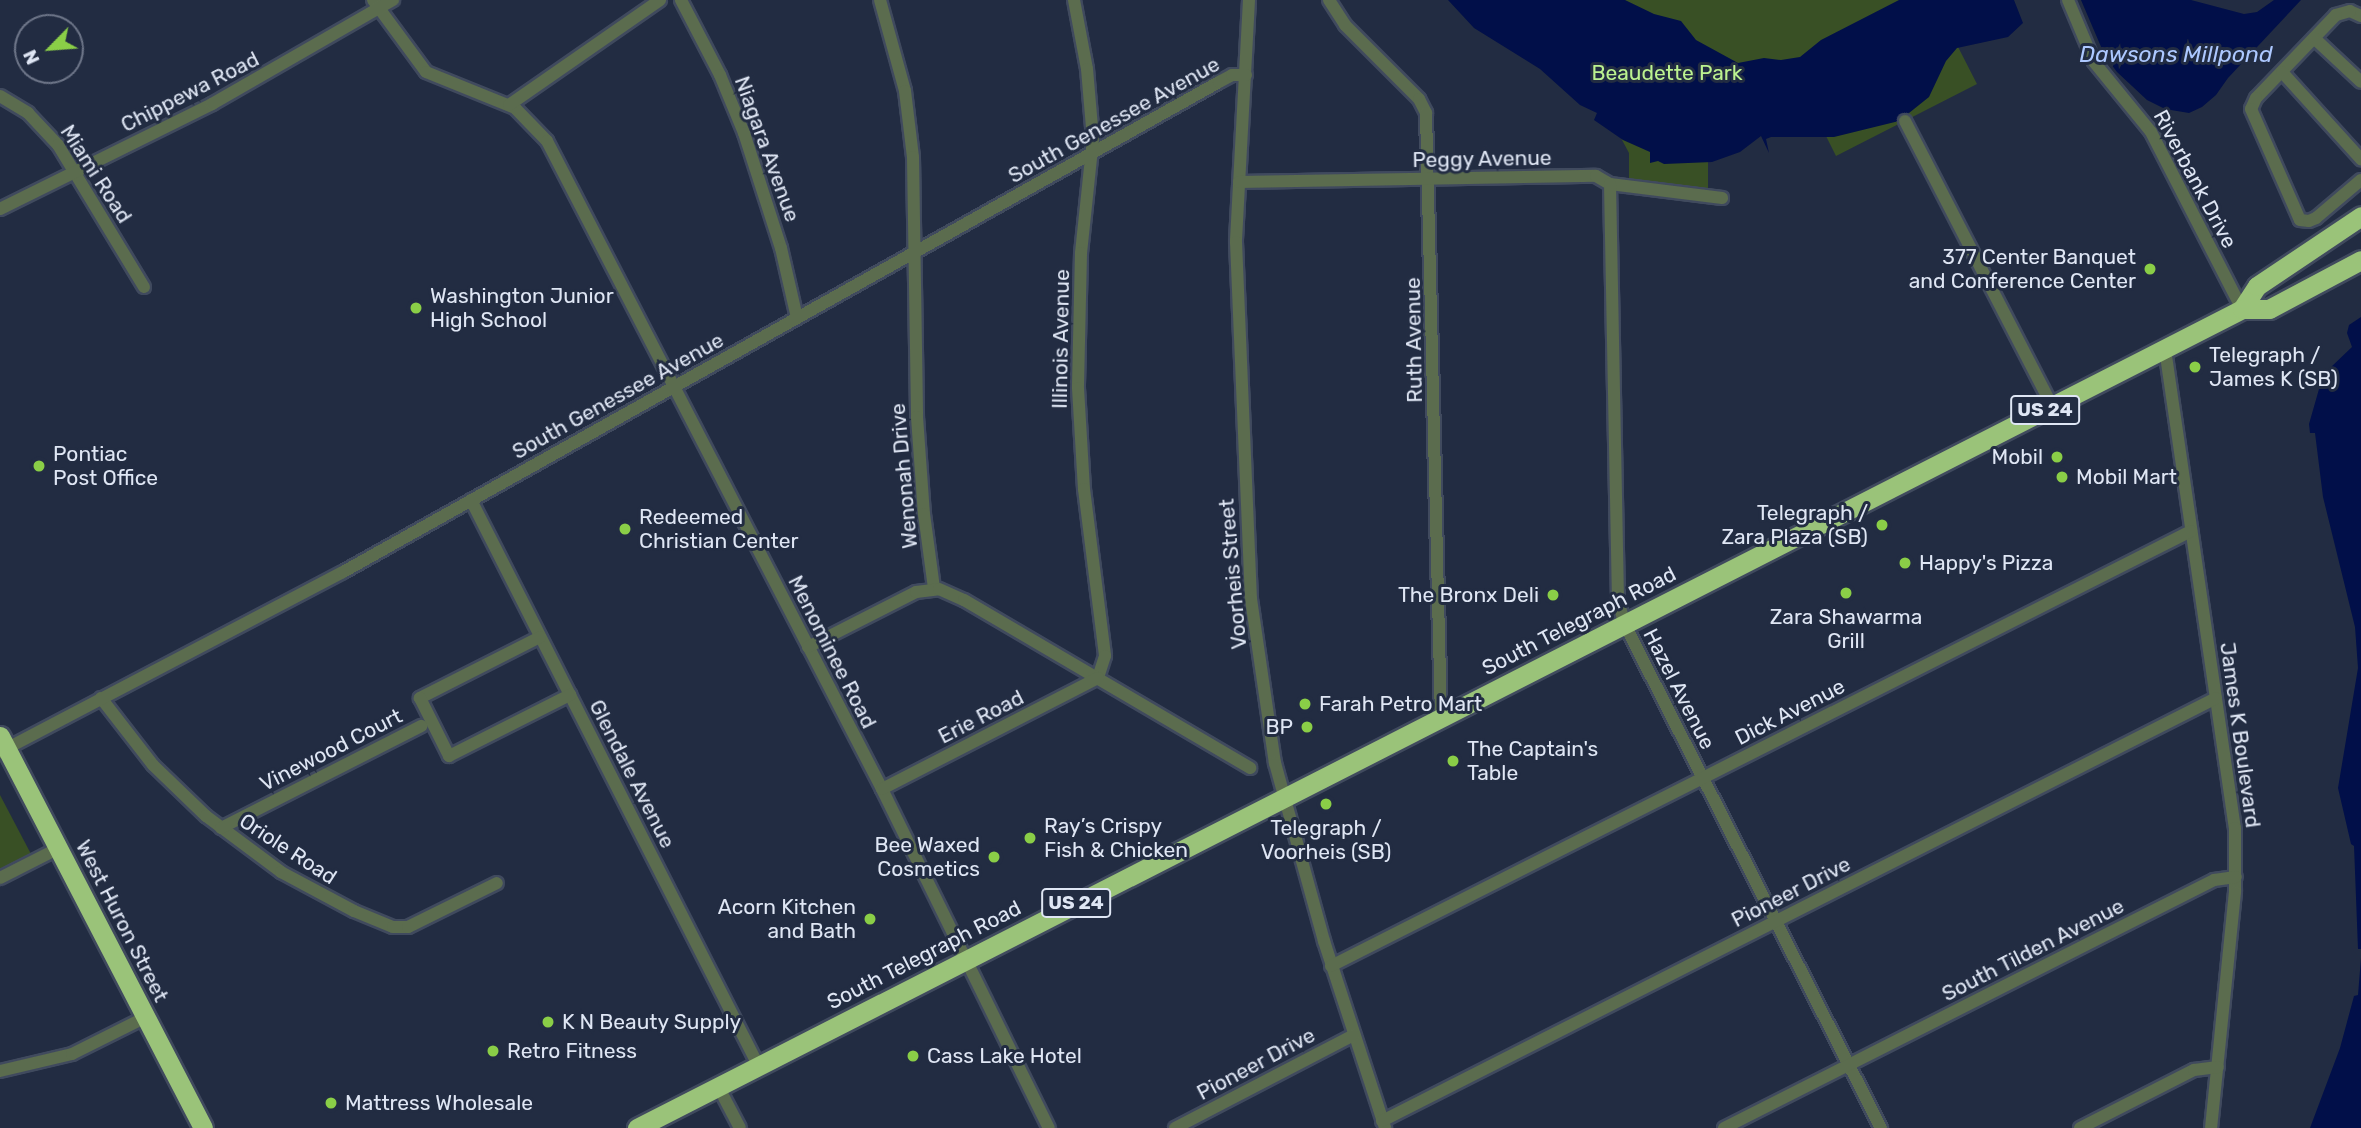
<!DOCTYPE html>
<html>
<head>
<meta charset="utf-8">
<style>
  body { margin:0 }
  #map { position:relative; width:2361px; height:1128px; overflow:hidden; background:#222c42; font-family:Rubik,sans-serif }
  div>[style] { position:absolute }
  .green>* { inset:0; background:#395025 }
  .water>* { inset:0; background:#010f49 }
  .roads { filter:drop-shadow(2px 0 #404a5e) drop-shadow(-2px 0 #404a5e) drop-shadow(0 2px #404a5e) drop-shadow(0 -2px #404a5e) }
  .minor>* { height:12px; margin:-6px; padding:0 6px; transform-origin:6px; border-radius:6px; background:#5b6c4e }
  .highway>* { height:19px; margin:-9.5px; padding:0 9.5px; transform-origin:9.5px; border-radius:9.5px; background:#9ac379 }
  .dots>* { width:19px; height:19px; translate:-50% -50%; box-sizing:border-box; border:4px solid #222c42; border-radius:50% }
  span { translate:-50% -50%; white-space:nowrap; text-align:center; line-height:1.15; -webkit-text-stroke:6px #222c42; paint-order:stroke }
  .shield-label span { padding:2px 5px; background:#222c42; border:2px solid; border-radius:5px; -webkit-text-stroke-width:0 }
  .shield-label { font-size:19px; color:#dfe6f4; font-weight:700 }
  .park-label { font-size:21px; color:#bcf290 }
  .street-label { font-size:21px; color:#dfe6f4 }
  .poi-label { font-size:21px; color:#dfe6f4 }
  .right { translate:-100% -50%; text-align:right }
  .left { translate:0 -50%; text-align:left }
  .water-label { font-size:23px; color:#adc8ff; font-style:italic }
  .north { position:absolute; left:14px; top:14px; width:70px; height:70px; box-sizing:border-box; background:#222c42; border:2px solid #6e7689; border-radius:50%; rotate:245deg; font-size:19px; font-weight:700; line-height:28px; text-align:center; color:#dfe6f4 }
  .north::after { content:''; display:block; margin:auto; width:24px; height:32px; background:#8ace47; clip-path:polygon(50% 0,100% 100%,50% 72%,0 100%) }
</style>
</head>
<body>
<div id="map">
  <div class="green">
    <div style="clip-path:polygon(1528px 0,1934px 0,1977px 84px,1836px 156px,1824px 132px,1729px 111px,1708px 162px,1708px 190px,1702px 193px,1629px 180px,1629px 153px,1592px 84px)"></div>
    <div style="clip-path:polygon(0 795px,31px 854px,0 869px)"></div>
  </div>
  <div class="water">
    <div style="clip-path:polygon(1448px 0,1625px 0,1654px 14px,1681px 21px,1696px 40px,1738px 63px,1764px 58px,1781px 60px,1800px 57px,1821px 40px,1899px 0,2014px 0,2023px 23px,2008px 37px,1957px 48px,1946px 61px,1929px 97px,1899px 121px,1834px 137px,1771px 137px,1766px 139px,1769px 153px,1761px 136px,1740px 152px,1712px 162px,1664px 164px,1658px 161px,1650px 163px,1650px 152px,1623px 140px,1594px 120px,1597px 113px,1580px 105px,1540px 69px,1474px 28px)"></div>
    <div style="clip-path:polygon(2081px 0,2191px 0,2244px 14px,2257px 12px,2274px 0,2301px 0,2228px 78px,2216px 95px,2202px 107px,2189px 113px,2165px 109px,2147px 100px,2117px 72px,2105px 56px)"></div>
    <div style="clip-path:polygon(2361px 317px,2361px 949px,2358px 949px,2354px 846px,2351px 844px,2338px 788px,2358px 668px,2355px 627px,2323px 497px,2315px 433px,2310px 433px,2309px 424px,2319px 389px,2330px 368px,2352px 347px,2347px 333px,2349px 325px)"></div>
    <div style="clip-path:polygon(2361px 958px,2361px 1128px,2310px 1128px,2340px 1048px,2354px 996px,2358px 995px)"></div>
  </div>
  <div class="roads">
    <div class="minor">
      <div style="left:373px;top:0;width:89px;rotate:53.6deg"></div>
      <div style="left:426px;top:72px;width:96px;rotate:22deg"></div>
      <div style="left:515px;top:108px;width:46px;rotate:45.9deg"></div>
      <div style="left:547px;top:141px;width:729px;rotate:62.66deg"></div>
      <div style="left:882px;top:789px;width:378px;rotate:63.8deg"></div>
      <div style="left:681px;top:0;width:85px;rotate:62.5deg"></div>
      <div style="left:720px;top:75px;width:63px;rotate:67.5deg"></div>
      <div style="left:744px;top:133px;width:121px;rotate:72.2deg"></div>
      <div style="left:781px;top:248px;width:72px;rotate:77.1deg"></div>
      <div style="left:880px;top:0;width:94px;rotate:74.6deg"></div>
      <div style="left:905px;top:91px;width:66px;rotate:83.1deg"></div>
      <div style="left:913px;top:157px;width:260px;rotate:89.1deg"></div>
      <div style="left:917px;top:417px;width:97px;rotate:85.9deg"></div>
      <div style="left:924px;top:514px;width:75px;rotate:82.3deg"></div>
      <div style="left:1074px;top:0;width:70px;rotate:79.3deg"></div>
      <div style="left:1087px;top:69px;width:70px;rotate:85.1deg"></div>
      <div style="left:1093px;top:139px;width:115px;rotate:96deg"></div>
      <div style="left:1081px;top:253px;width:135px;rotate:91.3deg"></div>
      <div style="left:1078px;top:388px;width:101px;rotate:86.6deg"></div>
      <div style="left:1084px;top:489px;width:168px;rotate:82.8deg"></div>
      <div style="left:1105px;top:656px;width:23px;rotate:108deg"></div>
      <div style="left:1249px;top:0;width:242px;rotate:93.1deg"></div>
      <div style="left:1236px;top:242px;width:357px;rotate:87.6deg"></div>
      <div style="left:1251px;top:599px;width:166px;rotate:81.7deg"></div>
      <div style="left:1275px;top:763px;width:185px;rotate:74.6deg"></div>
      <div style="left:1324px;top:941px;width:197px;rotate:71.9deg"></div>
      <div style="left:1329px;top:0;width:30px;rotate:57deg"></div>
      <div style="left:1345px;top:25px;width:105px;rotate:45deg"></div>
      <div style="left:1419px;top:99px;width:16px;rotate:63deg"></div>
      <div style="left:1426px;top:113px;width:604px;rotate:88.58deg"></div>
      <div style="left:2068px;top:0;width:67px;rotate:67.2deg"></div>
      <div style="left:2094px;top:62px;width:90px;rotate:50.8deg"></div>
      <div style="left:2151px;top:132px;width:199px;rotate:62.8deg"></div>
      <div style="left:2361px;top:16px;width:12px;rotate:-156deg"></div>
      <div style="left:2350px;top:11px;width:15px;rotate:164deg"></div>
      <div style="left:2336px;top:15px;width:115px;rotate:133.9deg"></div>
      <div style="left:2256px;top:98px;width:12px;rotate:114deg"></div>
      <div style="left:2251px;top:109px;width:121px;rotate:66.2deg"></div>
      <div style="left:2300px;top:220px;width:9px;rotate:6deg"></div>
      <div style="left:2309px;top:221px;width:8px;rotate:-23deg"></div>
      <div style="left:2316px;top:218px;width:59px;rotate:-40.2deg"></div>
      <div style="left:2314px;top:38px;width:64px;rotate:43.1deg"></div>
      <div style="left:2282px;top:72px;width:118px;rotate:47.8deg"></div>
      <div style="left:0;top:96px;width:33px;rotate:31deg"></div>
      <div style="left:28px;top:113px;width:44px;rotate:46.8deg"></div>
      <div style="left:58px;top:145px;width:166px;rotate:58.8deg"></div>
      <div style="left:509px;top:105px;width:184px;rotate:-34.8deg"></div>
      <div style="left:1905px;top:121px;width:321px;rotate:62.7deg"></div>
      <div style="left:1239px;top:182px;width:357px;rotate:-1deg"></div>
      <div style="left:1596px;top:176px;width:16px;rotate:30deg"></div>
      <div style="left:1610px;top:184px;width:113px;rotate:7.1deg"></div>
      <div style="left:1610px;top:184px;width:415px;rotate:88.9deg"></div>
      <div style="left:1618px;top:599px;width:25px;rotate:76deg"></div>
      <div style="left:1624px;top:623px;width:567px;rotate:63.03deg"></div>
      <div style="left:0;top:209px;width:237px;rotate:-26.3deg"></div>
      <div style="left:212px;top:104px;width:209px;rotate:-29.9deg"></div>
      <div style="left:2165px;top:349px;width:484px;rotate:81.7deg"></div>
      <div style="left:2235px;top:828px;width:64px;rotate:90deg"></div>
      <div style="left:2235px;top:892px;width:237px;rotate:95.8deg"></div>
      <div style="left:471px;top:500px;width:634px;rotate:63.07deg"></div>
      <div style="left:540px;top:637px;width:135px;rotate:153.1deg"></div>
      <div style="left:420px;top:698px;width:65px;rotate:63.4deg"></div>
      <div style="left:449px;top:756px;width:136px;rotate:-26.8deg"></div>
      <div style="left:808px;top:647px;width:121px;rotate:-27deg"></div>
      <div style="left:916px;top:592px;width:23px;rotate:-7deg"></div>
      <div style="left:939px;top:589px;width:27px;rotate:24deg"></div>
      <div style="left:964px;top:600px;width:332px;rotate:30.4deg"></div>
      <div style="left:101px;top:698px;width:85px;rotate:52.2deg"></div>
      <div style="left:153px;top:765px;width:74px;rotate:43.9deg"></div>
      <div style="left:206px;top:816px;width:94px;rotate:36.7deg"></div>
      <div style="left:281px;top:872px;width:83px;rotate:28.1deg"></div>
      <div style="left:354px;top:911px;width:42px;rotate:22.3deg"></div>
      <div style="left:393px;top:927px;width:15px"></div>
      <div style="left:408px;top:927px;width:99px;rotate:-26.3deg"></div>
      <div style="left:0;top:752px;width:387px;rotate:-27.7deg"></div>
      <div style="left:343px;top:572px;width:1004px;rotate:-29.22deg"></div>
      <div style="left:1219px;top:82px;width:15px;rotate:-28deg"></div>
      <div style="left:1232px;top:75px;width:14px"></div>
      <div style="left:882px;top:789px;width:243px;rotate:-27.2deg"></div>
      <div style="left:221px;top:828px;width:225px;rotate:-27deg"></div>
      <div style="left:0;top:878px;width:66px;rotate:-27deg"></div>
      <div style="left:1331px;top:966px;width:964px;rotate:-26.83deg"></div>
      <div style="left:0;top:1071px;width:74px;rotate:-13.3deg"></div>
      <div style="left:72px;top:1054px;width:83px;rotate:-26.6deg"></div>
      <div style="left:718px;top:1086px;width:47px;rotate:62.4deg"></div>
      <div style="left:1382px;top:1121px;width:935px;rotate:-26.89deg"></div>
      <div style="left:1175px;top:1128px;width:202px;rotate:-27.5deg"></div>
      <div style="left:1724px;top:1128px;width:549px;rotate:-26.84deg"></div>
      <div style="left:2214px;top:880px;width:22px;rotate:-8deg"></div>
      <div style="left:2080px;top:1128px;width:128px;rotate:-27deg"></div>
      <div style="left:2194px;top:1070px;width:24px;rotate:-7deg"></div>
    </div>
    <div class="highway">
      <div style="left:2242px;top:309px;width:27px;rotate:-57deg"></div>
      <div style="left:2257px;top:286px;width:125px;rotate:-33.9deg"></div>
      <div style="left:0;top:736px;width:441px;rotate:62.6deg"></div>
      <div style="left:637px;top:1128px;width:1802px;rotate:-27.03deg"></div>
      <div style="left:2242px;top:309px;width:27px"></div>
      <div style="left:2269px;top:309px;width:104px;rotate:-28deg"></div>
    </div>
  </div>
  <div class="dots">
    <div style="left:2150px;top:269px;background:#8ace47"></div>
    <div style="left:416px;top:308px;background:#8ace47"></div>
    <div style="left:2195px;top:367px;background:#8ace47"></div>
    <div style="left:2057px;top:457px;background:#8ace47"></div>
    <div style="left:39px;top:466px;background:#8ace47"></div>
    <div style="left:2062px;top:477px;background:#8ace47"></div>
    <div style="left:1882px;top:525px;background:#8ace47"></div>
    <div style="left:625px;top:529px;background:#8ace47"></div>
    <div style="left:1905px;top:563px;background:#8ace47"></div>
    <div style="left:1846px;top:593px;background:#8ace47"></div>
    <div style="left:1553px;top:595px;background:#8ace47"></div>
    <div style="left:1305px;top:704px;background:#8ace47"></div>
    <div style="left:1307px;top:727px;background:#8ace47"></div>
    <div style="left:1453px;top:761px;background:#8ace47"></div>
    <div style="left:1326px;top:804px;background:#8ace47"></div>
    <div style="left:1030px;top:838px;background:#8ace47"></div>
    <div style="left:994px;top:857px;background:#8ace47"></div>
    <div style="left:870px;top:919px;background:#8ace47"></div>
    <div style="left:548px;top:1022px;background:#8ace47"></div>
    <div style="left:493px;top:1051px;background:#8ace47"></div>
    <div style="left:913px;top:1056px;background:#8ace47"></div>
    <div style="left:331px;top:1103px;background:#8ace47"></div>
  </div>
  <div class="shield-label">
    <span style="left:2045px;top:410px">US 24</span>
    <span style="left:1076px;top:903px">US 24</span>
  </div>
  <div class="park-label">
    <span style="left:1667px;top:73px">Beaudette Park</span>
  </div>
  <div class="street-label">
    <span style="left:190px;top:92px;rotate:-27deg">Chippewa Road</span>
    <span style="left:1114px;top:120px;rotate:-29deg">South Genessee Avenue</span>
    <span style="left:767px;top:149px;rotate:70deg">Niagara Avenue</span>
    <span style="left:1482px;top:159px;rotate:-1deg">Peggy Avenue</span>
    <span style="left:96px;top:174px;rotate:57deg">Miami Road</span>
    <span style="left:2195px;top:179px;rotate:62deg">Riverbank Drive</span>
    <span style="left:1061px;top:339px;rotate:-89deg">Illinois Avenue</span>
    <span style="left:1414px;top:340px;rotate:-91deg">Ruth Avenue</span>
    <span style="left:618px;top:396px;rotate:-29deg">South Genessee Avenue</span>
    <span style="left:904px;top:476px;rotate:-95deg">Wenonah Drive</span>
    <span style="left:1233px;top:574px;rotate:-95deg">Voorheis Street</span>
    <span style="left:1579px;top:621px;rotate:-27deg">South Telegraph Road</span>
    <span style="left:832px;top:652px;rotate:63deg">Menominee Road</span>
    <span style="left:1679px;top:689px;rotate:63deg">Hazel Avenue</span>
    <span style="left:1790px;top:712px;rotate:-27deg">Dick Avenue</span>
    <span style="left:981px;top:717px;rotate:-27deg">Erie Road</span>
    <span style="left:2240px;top:735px;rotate:82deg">James K Boulevard</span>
    <span style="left:331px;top:750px;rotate:-27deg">Vinewood Court</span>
    <span style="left:632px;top:774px;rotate:63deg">Glendale Avenue</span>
    <span style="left:288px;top:849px;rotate:33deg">Oriole Road</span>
    <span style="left:1791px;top:892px;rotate:-27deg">Pioneer Drive</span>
    <span style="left:122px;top:921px;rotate:63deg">West Huron Street</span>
    <span style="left:2033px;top:950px;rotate:-27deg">South Tilden Avenue</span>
    <span style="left:924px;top:955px;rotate:-27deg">South Telegraph Road</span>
    <span style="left:1256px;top:1064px;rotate:-28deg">Pioneer Drive</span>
  </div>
  <div class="poi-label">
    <span class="right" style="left:2136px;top:269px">377 Center Banquet<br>and Conference Center</span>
    <span class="left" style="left:430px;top:308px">Washington Junior<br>High School</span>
    <span class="left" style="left:2209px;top:367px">Telegraph /<br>James K (SB)</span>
    <span class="left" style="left:53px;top:466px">Pontiac<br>Post Office</span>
    <span class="right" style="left:2043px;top:457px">Mobil</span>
    <span class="left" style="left:2076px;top:477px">Mobil Mart</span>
    <span class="right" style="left:1868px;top:525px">Telegraph /<br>Zara Plaza (SB)</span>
    <span class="left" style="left:639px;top:529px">Redeemed<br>Christian Center</span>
    <span class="left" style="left:1919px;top:563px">Happy's Pizza</span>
    <span class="right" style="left:1539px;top:595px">The Bronx Deli</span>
    <span style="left:1846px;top:629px">Zara Shawarma<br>Grill</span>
    <span class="left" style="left:1319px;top:704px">Farah Petro Mart</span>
    <span class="right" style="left:1293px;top:727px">BP</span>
    <span class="left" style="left:1467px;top:761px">The Captain's<br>Table</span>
    <span class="left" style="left:1044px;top:838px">Ray’s Crispy<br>Fish &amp; Chicken</span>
    <span style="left:1326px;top:840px">Telegraph /<br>Voorheis (SB)</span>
    <span class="right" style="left:980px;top:857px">Bee Waxed<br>Cosmetics</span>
    <span class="right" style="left:856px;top:919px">Acorn Kitchen<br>and Bath</span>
    <span class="left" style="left:562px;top:1022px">K N Beauty Supply</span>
    <span class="left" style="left:507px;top:1051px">Retro Fitness</span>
    <span class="left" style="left:927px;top:1056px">Cass Lake Hotel</span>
    <span class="left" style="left:345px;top:1103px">Mattress Wholesale</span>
  </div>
  <div class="water-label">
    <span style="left:2176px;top:54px">Dawsons Millpond</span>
  </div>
  <div class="north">N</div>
</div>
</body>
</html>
